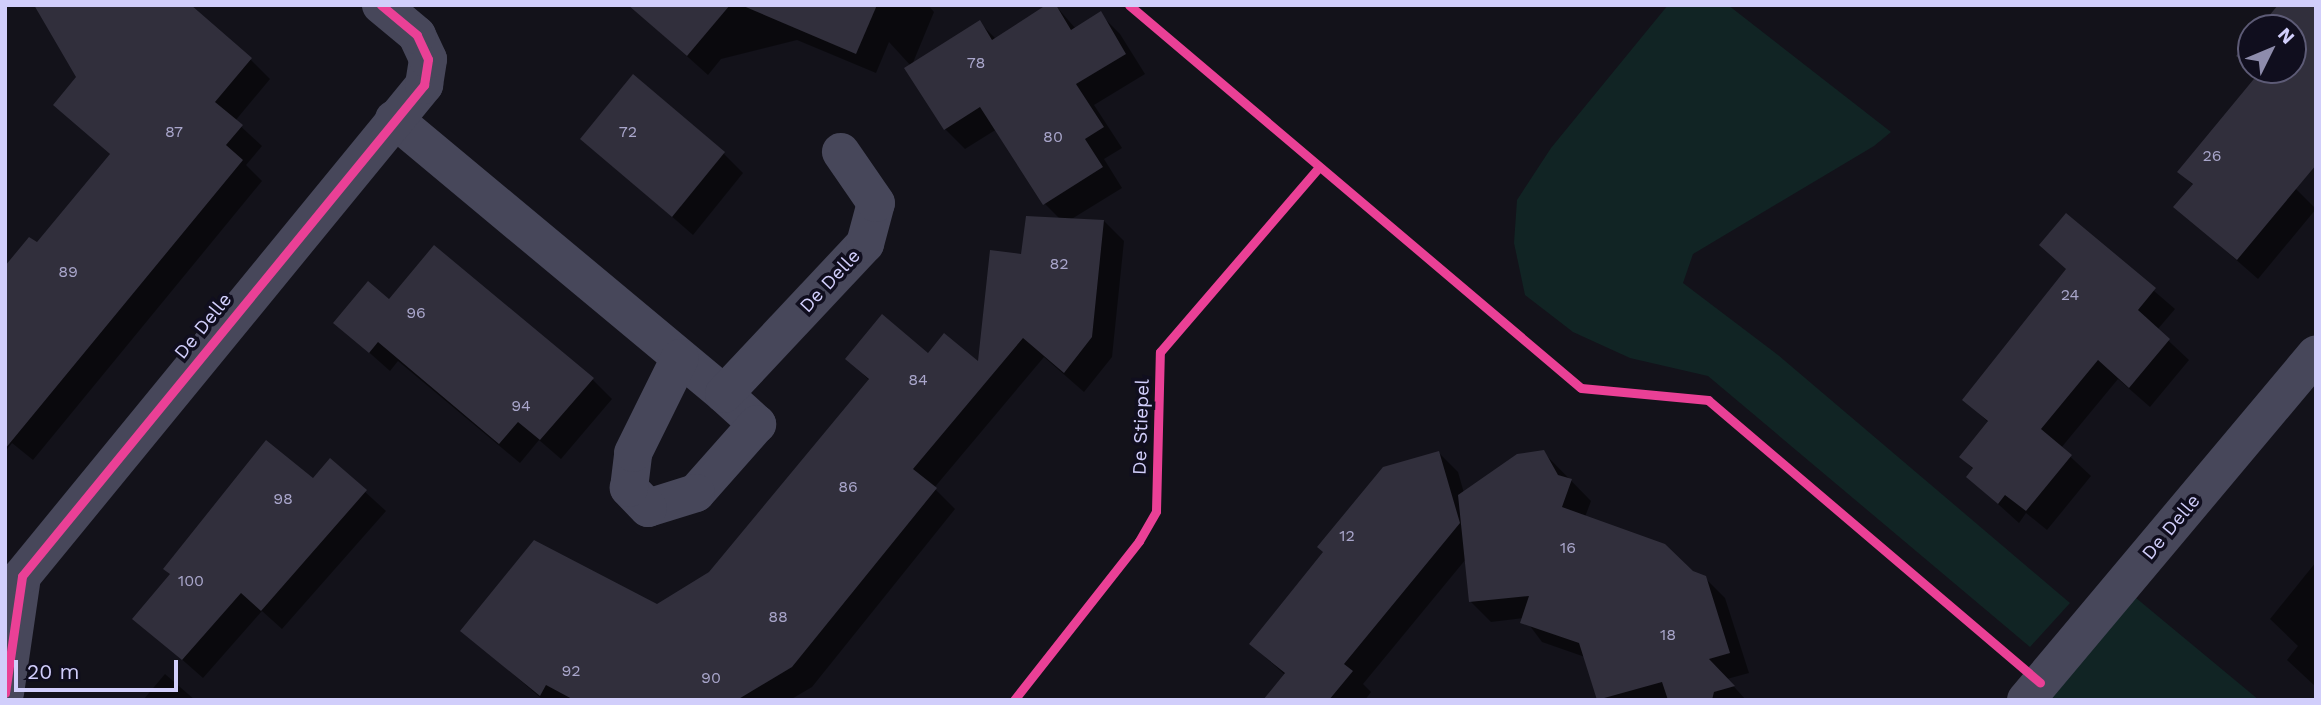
<!DOCTYPE html>
<html>
<head>
<meta charset="utf-8">
<style>
  body { margin:0 }
  #map { position:relative; width:2321px; height:705px; overflow:hidden; background:#13121a; font-family:"Work Sans",sans-serif }
  div>[style] { position:absolute }
  .green>* { inset:0; background:#112424 }
  .shadow>* { inset:0; background:#0007 }
  .building>* { inset:0; background:#312f3c }
  .minor>* { height:38px; margin:-19px; padding:0 19px; transform-origin:19px; border-radius:19px; background:#47475a }
  .cycleway>* { height:9px; margin:-4.5px; padding:0 4.5px; transform-origin:4.5px; border-radius:4.5px; background:#ea4096 }
  span { translate:-50% -50%; white-space:nowrap; text-align:center; line-height:1.15; -webkit-text-stroke:7px #100e1e; paint-order:stroke }
  .number-label { font-size:16px; color:#a9a6cb }
  .number-label span { -webkit-text-stroke-width:0 }
  .street-label { font-size:19px; color:#d1cefb }
  .frame { position:absolute; inset:0; border:7px solid #d1cefb; pointer-events:none }
  .north { position:absolute; left:2237px; top:14px; width:70px; height:70px; box-sizing:border-box; background:#100e1e; border:2px solid #5d5b76; border-radius:50%; rotate:47deg; font-size:19px; font-weight:700; line-height:28px; text-align:center; color:#d1cefb }
  .north::after { content:''; display:block; margin:auto; width:24px; height:32px; background:#8e8cac; clip-path:polygon(50% 0,100% 100%,50% 72%,0 100%) }
  .scale { position:absolute; left:14px; top:660px; width:164px; height:32px; box-sizing:border-box; border:4px solid #d1cefb; border-top:0; padding-left:9px; font-size:21px; line-height:24px; white-space:nowrap; color:#d1cefb; -webkit-text-stroke:5px #100e1e; paint-order:stroke }
</style>
</head>
<body>
<div id="map">
  <div class="green">
    <div style="clip-path:polygon(1668px 5px,1728px 5px,1891px 132px,1874px 146px,1693px 254px,1683px 283px,1778px 355px,2070px 603px,2030px 647px,1708px 376px,1630px 358px,1573px 332px,1525px 295px,1514px 243px,1517px 200px,1551px 148px)"></div>
    <div style="clip-path:polygon(2130px 593px,2259px 700px,2042px 700px)"></div>
  </div>
  <div class="shadow">
    <div style="clip-path:polygon(928px 5px,934px 12px,912px 65px,980px 23px,996px 39px,1055px 5px,1076px 29px,1100px 14px,1120px 34px,1145px 74px,1094px 105px,1122px 148px,1104px 159px,1122px 188px,1070px 220px,1104px 221px,1124px 241px,1112px 357px,1084px 392px,1044px 357px,934px 488px,955px 509px,812px 687px,790px 700px,543px 700px,463px 631px,657px 606px,710px 574px,870px 381px,847px 359px,928px 355px,979px 365px,1022px 256px,1060px 219px,1044px 203px,997px 129px,965px 149px,945px 129px,911px 66px,889px 42px,876px 73px,797px 40px,721px 59px,708px 75px,632px 7px)"></div>
    <div style="clip-path:polygon(2316px 5px,2294px 187px,2316px 209px,2258px 279px,2176px 207px,2194px 186px,2180px 172px,2259px 75px,2253px 70px,2293px 70px,2293px 28px,2261px 28px)"></div>
    <div style="clip-path:polygon(250px 59px,270px 79px,235px 121px,262px 146px,246px 165px,262px 181px,33px 460px,12px 443px,5px 452px,5px 269px,37px 245px,111px 155px,55px 105px)"></div>
    <div style="clip-path:polygon(582px 138px,723px 153px,743px 173px,693px 235px)"></div>
    <div style="clip-path:polygon(2066px 215px,2175px 309px,2157px 330px,2189px 360px,2150px 407px,2118px 379px,2061px 448px,2091px 476px,2047px 530px,2026px 513px,2019px 523px,1968px 477px,1974px 470px,1961px 457px,1989px 423px,1964px 399px,2067px 270px)"></div>
    <div style="clip-path:polygon(389px 302px,592px 379px,612px 399px,561px 459px,539px 440px,520px 463px,398px 361px,390px 371px,336px 323px)"></div>
    <div style="clip-path:polygon(1438px 452px,1458px 472px,1464px 493px,1543px 452px,1591px 501px,1585px 517px,1705px 578px,1725px 598px,1749px 673px,1727px 679px,1746px 700px,1598px 700px,1585px 657px,1542px 642px,1524px 618px,1491px 622px,1471px 602px,1466px 559px,1363px 684px,1371px 692px,1365px 700px,1265px 700px,1285px 675px,1251px 644px)"></div>
    <div style="clip-path:polygon(330px 460px,386px 511px,282px 629px,262px 611px,203px 678px,135px 618px,172px 575px,314px 480px)"></div>
    <div style="clip-path:polygon(2316px 562px,2316px 687px,2287px 660px,2298px 646px,2270px 619px)"></div>
    <div style="clip-path:polygon(165px 674px,195px 700px,143px 700px)"></div>
  </div>
  <div class="building">
    <div style="clip-path:polygon(34px 5px,191px 5px,252px 58px,215px 102px,243px 125px,226px 145px,243px 160px,5px 449px,5px 266px,29px 237px,37px 242px,110px 154px,53px 105px,76px 77px)"></div>
    <div style="clip-path:polygon(628px 5px,730px 5px,687px 56px)"></div>
    <div style="clip-path:polygon(741px 5px,877px 5px,856px 54px)"></div>
    <div style="clip-path:polygon(1046px 5px,1056px 5px,1071px 30px,1101px 11px,1126px 54px,1076px 84px,1104px 127px,1085px 139px,1103px 167px,1043px 205px,980px 107px,944px 130px,904px 68px,980px 20px,992px 40px)"></div>
    <div style="clip-path:polygon(2278px 5px,2316px 5px,2316px 165px,2237px 260px,2173px 207px,2193px 184px,2177px 172px,2258px 74px,2253px 70px,2293px 70px,2293px 28px,2259px 28px)"></div>
    <div style="clip-path:polygon(2251px 38px,2251px 68px,2236px 56px)"></div>
    <div style="clip-path:polygon(633px 74px,725px 152px,672px 217px,580px 139px)"></div>
    <div style="clip-path:polygon(2066px 213px,2156px 288px,2138px 310px,2170px 339px,2129px 388px,2098px 360px,2041px 429px,2072px 455px,2026px 511px,2005px 495px,1998px 504px,1966px 477px,1973px 468px,1959px 457px,1988px 421px,1962px 400px,2066px 269px,2039px 245px)"></div>
    <div style="clip-path:polygon(1026px 216px,1104px 220px,1092px 337px,1064px 373px,1023px 338px,913px 469px,937px 488px,792px 667px,737px 700px,574px 700px,546px 685px,540px 696px,460px 631px,534px 540px,657px 604px,709px 572px,869px 379px,845px 359px,882px 314px,928px 353px,944px 333px,978px 361px,990px 250px,1021px 254px)"></div>
    <div style="clip-path:polygon(434px 245px,594px 378px,540px 440px,518px 422px,499px 444px,378px 342px,369px 353px,333px 323px,368px 281px,389px 299px)"></div>
    <div style="clip-path:polygon(266px 440px,313px 478px,330px 458px,367px 490px,261px 611px,241px 593px,182px 660px,132px 619px,170px 574px,163px 569px)"></div>
    <div style="clip-path:polygon(1544px 450px,1558px 475px,1572px 479px,1562px 507px,1665px 544px,1693px 571px,1706px 576px,1730px 653px,1709px 659px,1735px 686px,1714px 692px,1712px 700px,1668px 700px,1662px 682px,1597px 700px,1579px 643px,1520px 623px,1529px 596px,1469px 602px,1458px 495px,1517px 454px)"></div>
    <div style="clip-path:polygon(1439px 451px,1460px 523px,1344px 664px,1353px 671px,1329px 700px,1263px 700px,1285px 673px,1249px 644px,1323px 552px,1317px 547px,1383px 467px)"></div>
  </div>
  <div class="minor">
    <div style="left:394px;top:119px;width:430px;rotate:39.8deg"></div>
    <div style="left:724px;top:394px;width:45px;rotate:42.3deg"></div>
    <div style="left:757px;top:424px;width:92px;rotate:131.5deg"></div>
    <div style="left:696px;top:493px;width:50px;rotate:162.6deg"></div>
    <div style="left:648px;top:508px;width:28px;rotate:-134deg"></div>
    <div style="left:629px;top:488px;width:35px;rotate:-83deg"></div>
    <div style="left:633px;top:453px;width:106px;rotate:-63.7deg"></div>
    <div style="left:724px;top:394px;width:206px;rotate:-46.8deg"></div>
    <div style="left:865px;top:244px;width:42px;rotate:-75deg"></div>
    <div style="left:876px;top:203px;width:62px;rotate:-124.5deg"></div>
    <div style="left:5px;top:693px;width:118px;rotate:-81.7deg"></div>
    <div style="left:22px;top:576px;width:635px;rotate:-50.69deg"></div>
    <div style="left:424px;top:85px;width:26px;rotate:-81deg"></div>
    <div style="left:428px;top:59px;width:26px;rotate:-115deg"></div>
    <div style="left:417px;top:35px;width:47px;rotate:-140.2deg"></div>
    <div style="left:2026px;top:700px;width:451px;rotate:-50deg"></div>
  </div>
  <div class="cycleway">
    <div style="left:1129px;top:5px;width:592px;rotate:40.28deg"></div>
    <div style="left:1581px;top:388px;width:128px;rotate:5.4deg"></div>
    <div style="left:1708px;top:400px;width:436px;rotate:40.4deg"></div>
    <div style="left:5px;top:693px;width:118px;rotate:-81.7deg"></div>
    <div style="left:22px;top:576px;width:635px;rotate:-50.69deg"></div>
    <div style="left:424px;top:85px;width:26px;rotate:-81deg"></div>
    <div style="left:428px;top:59px;width:26px;rotate:-115deg"></div>
    <div style="left:417px;top:35px;width:47px;rotate:-140.2deg"></div>
    <div style="left:1014px;top:700px;width:202px;rotate:-51.8deg"></div>
    <div style="left:1139px;top:541px;width:34px;rotate:-60deg"></div>
    <div style="left:1156px;top:511px;width:159px;rotate:-88.6deg"></div>
    <div style="left:1160px;top:352px;width:244px;rotate:-49.3deg"></div>
  </div>
  <div class="number-label">
    <span style="left:976px;top:63px">78</span>
    <span style="left:174px;top:132px">87</span>
    <span style="left:628px;top:132px">72</span>
    <span style="left:1053px;top:137px">80</span>
    <span style="left:2212px;top:156px">26</span>
    <span style="left:1059px;top:264px">82</span>
    <span style="left:68px;top:272px">89</span>
    <span style="left:2070px;top:295px">24</span>
    <span style="left:416px;top:313px">96</span>
    <span style="left:918px;top:380px">84</span>
    <span style="left:521px;top:406px">94</span>
    <span style="left:848px;top:487px">86</span>
    <span style="left:283px;top:499px">98</span>
    <span style="left:1347px;top:536px">12</span>
    <span style="left:1568px;top:548px">16</span>
    <span style="left:191px;top:581px">100</span>
    <span style="left:778px;top:617px">88</span>
    <span style="left:1668px;top:635px">18</span>
    <span style="left:571px;top:671px">92</span>
    <span style="left:711px;top:678px">90</span>
  </div>
  <div class="street-label">
    <span style="left:830px;top:281px;rotate:-47deg">De Delle</span>
    <span style="left:203px;top:326px;rotate:-51deg">De Delle</span>
    <span style="left:1141px;top:427px;rotate:-88deg">De Stiepel</span>
    <span style="left:2171px;top:527px;rotate:-50deg">De Delle</span>
  </div>
  <div class="frame"></div>
  <div class="north">N</div>
  <div class="scale">20 m</div>
</div>
</body>
</html>
